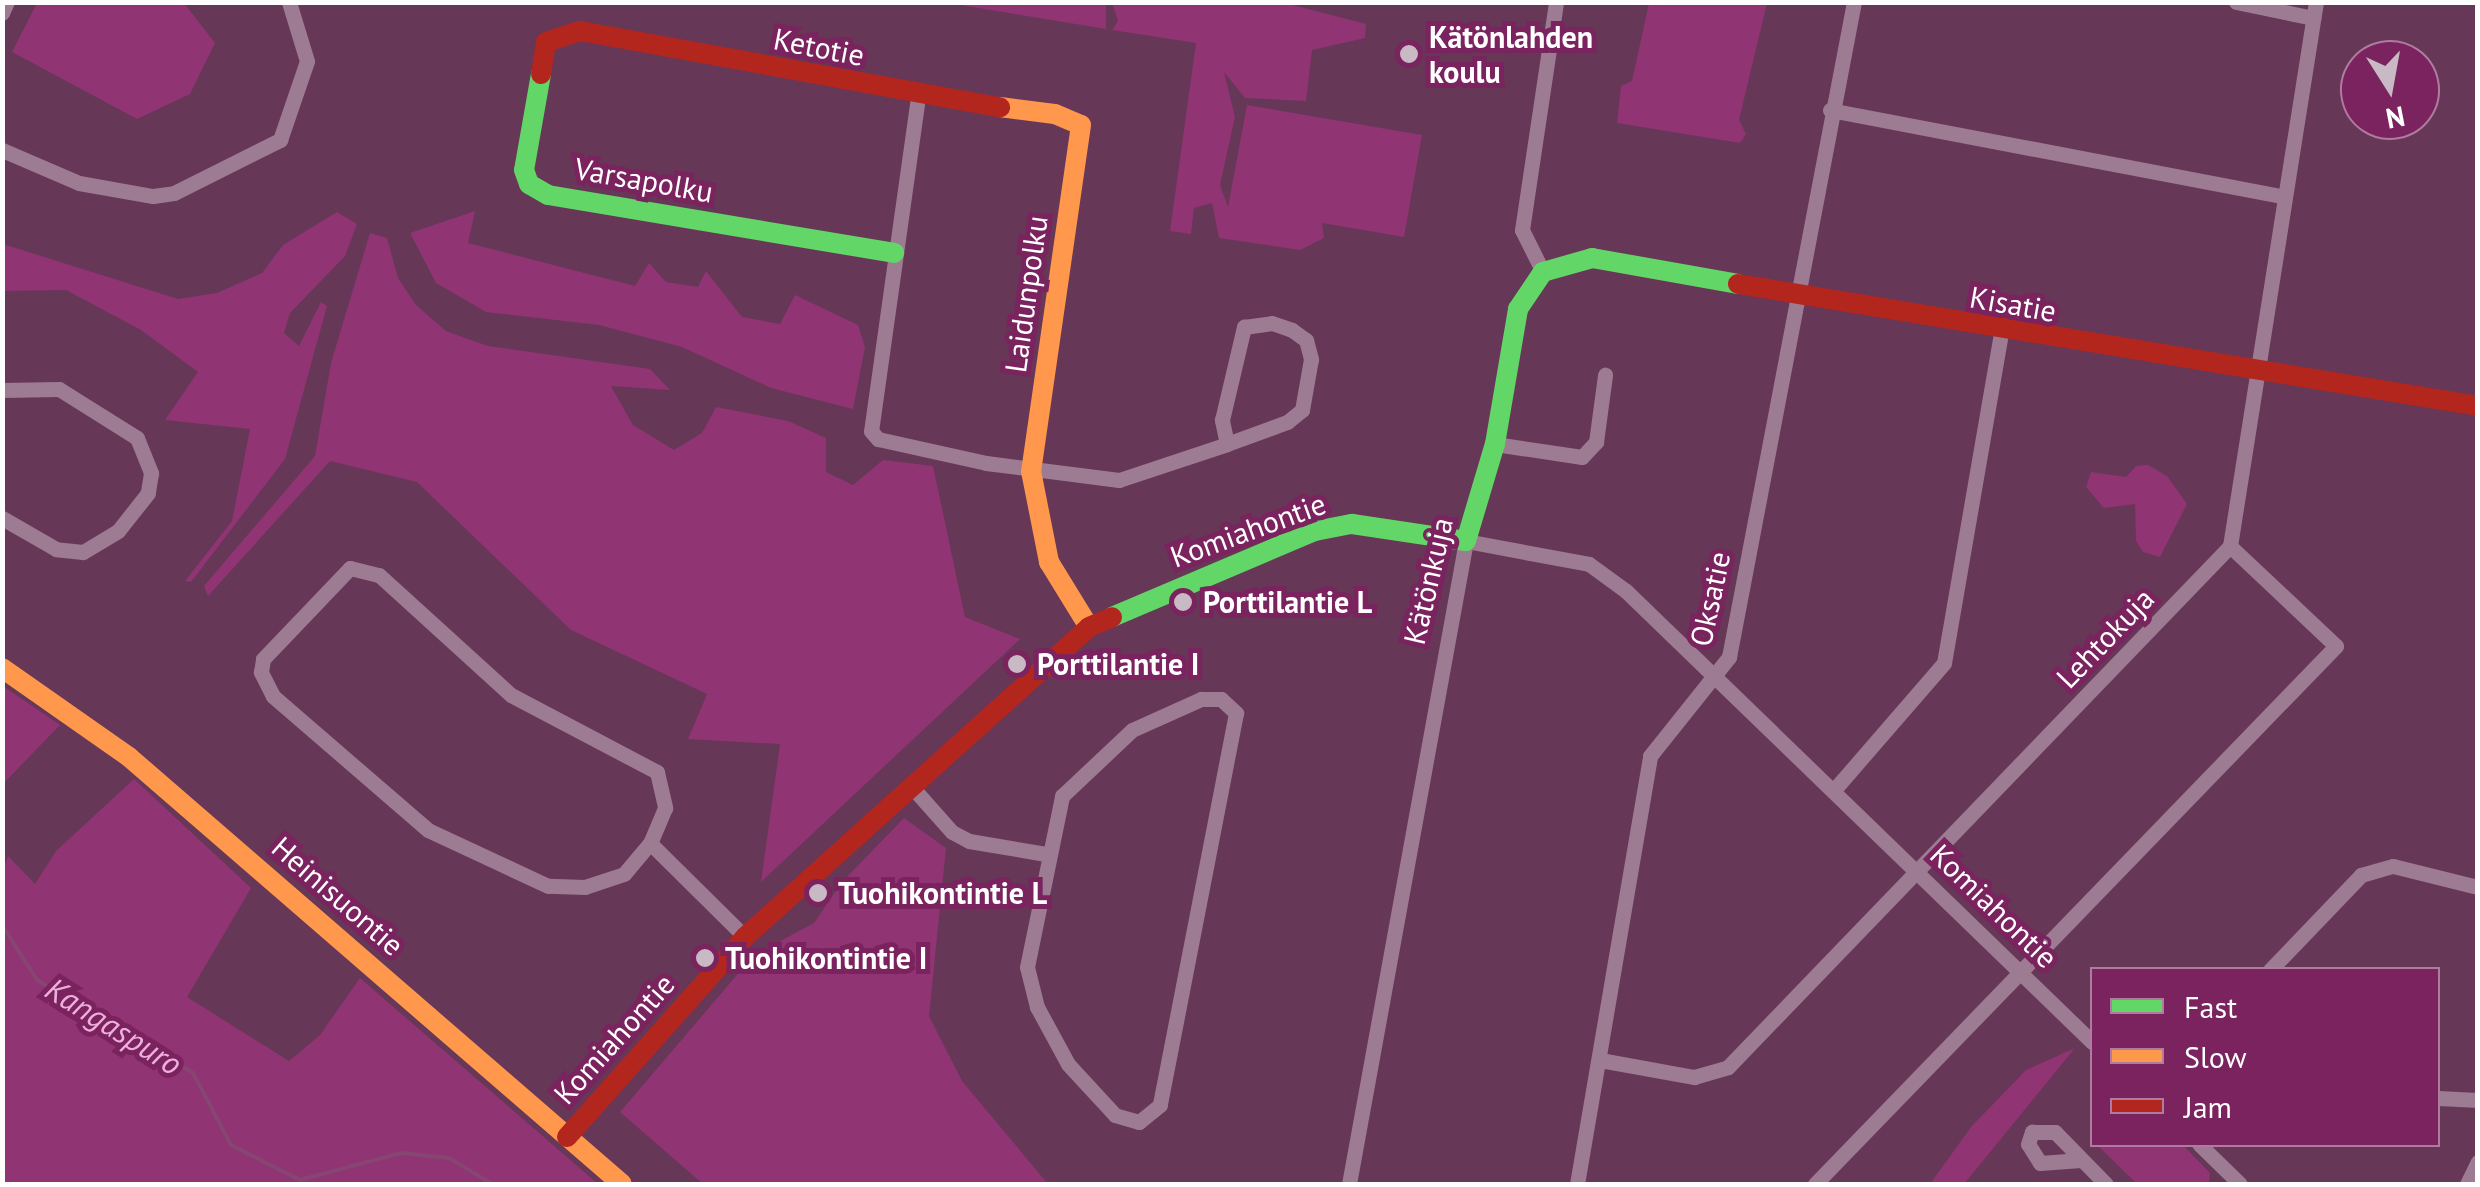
<!DOCTYPE html>
<html>
<head>
<meta charset="utf-8">
<style>
  body { margin:0 }
  #map { position:relative; width:2480px; height:1187px; overflow:hidden; background:#663757; font-family:"PT Sans",sans-serif }
  div>[style] { position:absolute }
  .green>* { inset:0; background:#903474 }
  .stream>* { height:4px; margin:-2px; padding:0 2px; transform-origin:2px; border-radius:2px; background:#864671 }
  .street>* { height:15px; margin:-7.5px; padding:0 7.5px; transform-origin:7.5px; border-radius:7.5px; background:#9d7b92 }
  .fast>* { height:20px; margin:-10px; padding:0 10px; transform-origin:10px; border-radius:10px; background:#63d668 }
  .slow>* { height:20px; margin:-10px; padding:0 10px; transform-origin:10px; border-radius:10px; background:#ff974d }
  .jam>* { height:20px; margin:-10px; padding:0 10px; transform-origin:10px; border-radius:10px; background:#b3261e }
  .dots>* { width:28px; height:28px; translate:-50% -50%; box-sizing:border-box; border:5px solid #7a235e; border-radius:50% }
  span { translate:-50% -50%; white-space:nowrap; text-align:center; line-height:1.15; -webkit-text-stroke:10px #7a235e; paint-order:stroke }
  .poi-label { font-size:30px; color:#fff; font-weight:700 }
  .left { translate:0 -50%; text-align:left }
  .street-label { font-size:30px; color:#fff }
  .water-label { font-size:32px; color:#edb0db; font-style:italic }
  .frame { position:absolute; inset:0; border:5px solid #fff; pointer-events:none }
  .legend { position:absolute; left:2090px; top:967px; width:350px; height:180px; box-sizing:border-box; background:#7a235e; border:2px solid #af7b9e; margin:0; padding:12px 18px; list-style:none; font-size:30px; color:#fff }
  .legend li { display:flex; align-items:center; gap:20px; height:50px }
  .legend b { width:50px; border:2px solid #af7b9e }
  .north { position:absolute; left:2340px; top:40px; width:100px; height:100px; box-sizing:border-box; background:#7a235e; border:2px solid #af7b9e; border-radius:50%; rotate:169deg; font-size:28px; font-weight:700; line-height:40px; text-align:center; color:#fff }
  .north::after { content:''; display:block; margin:auto; width:35px; height:45px; background:#c9b9c4; clip-path:polygon(50% 0,100% 100%,50% 72%,0 100%) }
</style>
</head>
<body>
<div id="map">
  <div class="green">
    <div style="clip-path:polygon(37px 3px,184px 3px,215px 43px,190px 94px,137px 119px,12px 52px)"></div>
    <div style="clip-path:polygon(959px 3px,1106px 3px,1106px 29px,960px 5px)"></div>
    <div style="clip-path:polygon(1112px 3px,1285px 3px,1366px 24px,1365px 38px,1312px 50px,1306px 101px,1245px 98px,1224px 72px,1235px 117px,1220px 185px,1228px 207px,1247px 105px,1422px 135px,1404px 237px,1322px 223px,1324px 238px,1300px 250px,1219px 238px,1212px 203px,1194px 208px,1191px 234px,1170px 231px,1196px 43px,1112px 30px,1118px 21px)"></div>
    <div style="clip-path:polygon(1649px 3px,1767px 3px,1739px 120px,1746px 134px,1740px 143px,1617px 123px,1621px 86px,1632px 81px)"></div>
    <div style="clip-path:polygon(475px 211px,468px 243px,635px 286px,649px 263px,666px 282px,698px 287px,706px 271px,742px 317px,780px 324px,795px 295px,858px 325px,865px 347px,853px 409px,771px 388px,682px 347px,599px 325px,486px 312px,436px 283px,410px 233px)"></div>
    <div style="clip-path:polygon(337px 212px,357px 224px,345px 256px,290px 313px,284px 333px,299px 346px,321px 302px,327px 306px,285px 459px,191px 582px,185px 581px,232px 521px,250px 429px,165px 420px,198px 372px,141px 330px,66px 290px,3px 291px,3px 244px,178px 299px,217px 293px,262px 273px,283px 245px)"></div>
    <div style="clip-path:polygon(370px 233px,387px 238px,398px 278px,416px 305px,446px 331px,488px 346px,650px 369px,670px 390px,611px 386px,633px 425px,674px 450px,702px 433px,716px 407px,788px 421px,826px 438px,826px 472px,853px 485px,883px 460px,933px 466px,965px 617px,1020px 639px,761px 882px,780px 744px,688px 739px,707px 694px,571px 630px,417px 482px,330px 461px,208px 596px,204px 586px,315px 456px,331px 363px)"></div>
    <div style="clip-path:polygon(2148px 465px,2167px 476px,2187px 504px,2160px 557px,2143px 552px,2136px 541px,2135px 504px,2104px 508px,2086px 487px,2091px 472px,2126px 477px,2136px 466px)"></div>
    <div style="clip-path:polygon(3px 686px,60px 725px,3px 784px)"></div>
    <div style="clip-path:polygon(134px 779px,251px 888px,187px 997px,289px 1061px,320px 1035px,360px 978px,598px 1184px,3px 1184px,2px 872px,8px 856px,35px 884px,56px 851px)"></div>
    <div style="clip-path:polygon(904px 818px,946px 848px,929px 1016px,962px 1081px,1048px 1184px,703px 1184px,620px 1112px,754px 955px,814px 923px,841px 883px)"></div>
    <div style="clip-path:polygon(2075px 1048px,1964px 1184px,1930px 1184px,1971px 1127px,2026px 1070px)"></div>
    <div style="clip-path:polygon(2097px 1145px,2183px 1145px,2210px 1173px,2209px 1184px,2137px 1184px)"></div>
  </div>
  <div class="stream">
    <div style="left:2px;top:925px;width:65px;rotate:57.5deg"></div>
    <div style="left:37px;top:980px;width:182px;rotate:30.8deg"></div>
    <div style="left:193px;top:1073px;width:81px;rotate:62.2deg"></div>
    <div style="left:231px;top:1145px;width:77px;rotate:26.9deg"></div>
    <div style="left:300px;top:1180px;width:105px;rotate:-15deg"></div>
    <div style="left:401px;top:1153px;width:48px;rotate:5.9deg"></div>
    <div style="left:449px;top:1158px;width:50px;rotate:31.2deg"></div>
  </div>
  <div class="street">
    <div style="left:2236px;top:2px;width:79px;rotate:11.7deg"></div>
    <div style="left:2px;top:13px;width:12px;rotate:-66deg"></div>
    <div style="left:918px;top:97px;width:337px;rotate:98deg"></div>
    <div style="left:871px;top:431px;width:11px;rotate:49deg"></div>
    <div style="left:878px;top:439px;width:111px;rotate:12.5deg"></div>
    <div style="left:986px;top:463px;width:134px;rotate:7.3deg"></div>
    <div style="left:1119px;top:480px;width:114px;rotate:-18.4deg"></div>
    <div style="left:1227px;top:444px;width:25px;rotate:-102deg"></div>
    <div style="left:1222px;top:420px;width:96px;rotate:-76.7deg"></div>
    <div style="left:1244px;top:327px;width:28px;rotate:-8deg"></div>
    <div style="left:1272px;top:323px;width:21px;rotate:19deg"></div>
    <div style="left:1292px;top:330px;width:17px;rotate:36deg"></div>
    <div style="left:1306px;top:340px;width:20px;rotate:75deg"></div>
    <div style="left:1311px;top:359px;width:52px;rotate:100deg"></div>
    <div style="left:1302px;top:410px;width:19px;rotate:141deg"></div>
    <div style="left:1287px;top:422px;width:64px;rotate:159.9deg"></div>
    <div style="left:1830px;top:110px;width:463px;rotate:10.8deg"></div>
    <div style="left:2px;top:150px;width:84px;rotate:23.2deg"></div>
    <div style="left:79px;top:183px;width:75px;rotate:10deg"></div>
    <div style="left:153px;top:196px;width:21px;rotate:-8deg"></div>
    <div style="left:174px;top:193px;width:119px;rotate:-26.6deg"></div>
    <div style="left:280px;top:140px;width:83px;rotate:-71.1deg"></div>
    <div style="left:307px;top:61px;width:62px;rotate:-107deg"></div>
    <div style="left:1543px;top:272px;width:47px;rotate:-116.6deg"></div>
    <div style="left:1522px;top:230px;width:231px;rotate:-81.5deg"></div>
    <div style="left:2px;top:390px;width:57px;rotate:-1deg"></div>
    <div style="left:59px;top:389px;width:92px;rotate:32.1deg"></div>
    <div style="left:137px;top:438px;width:38px;rotate:68deg"></div>
    <div style="left:151px;top:473px;width:20px;rotate:99deg"></div>
    <div style="left:148px;top:493px;width:48px;rotate:128.3deg"></div>
    <div style="left:118px;top:531px;width:41px;rotate:149deg"></div>
    <div style="left:83px;top:552px;width:27px;rotate:-174deg"></div>
    <div style="left:56px;top:549px;width:62px;rotate:-150.1deg"></div>
    <div style="left:1495px;top:444px;width:88px;rotate:8.5deg"></div>
    <div style="left:1582px;top:457px;width:21px;rotate:-47deg"></div>
    <div style="left:1596px;top:442px;width:68px;rotate:-82.3deg"></div>
    <div style="left:350px;top:568px;width:30px;rotate:14deg"></div>
    <div style="left:379px;top:575px;width:178px;rotate:42.3deg"></div>
    <div style="left:511px;top:695px;width:165px;rotate:27.8deg"></div>
    <div style="left:657px;top:772px;width:37px;rotate:77deg"></div>
    <div style="left:665px;top:808px;width:38px;rotate:113deg"></div>
    <div style="left:650px;top:843px;width:40px;rotate:130deg"></div>
    <div style="left:624px;top:874px;width:41px;rotate:161.6deg"></div>
    <div style="left:585px;top:887px;width:37px;rotate:-178deg"></div>
    <div style="left:548px;top:886px;width:132px;rotate:-155deg"></div>
    <div style="left:428px;top:830px;width:205px;rotate:-139.2deg"></div>
    <div style="left:273px;top:696px;width:27px;rotate:-117deg"></div>
    <div style="left:261px;top:672px;width:13px;rotate:-81deg"></div>
    <div style="left:263px;top:659px;width:126px;rotate:-46.3deg"></div>
    <div style="left:1201px;top:699px;width:20px"></div>
    <div style="left:1221px;top:699px;width:21px;rotate:43deg"></div>
    <div style="left:1236px;top:713px;width:399px;rotate:101deg"></div>
    <div style="left:1160px;top:1105px;width:27px;rotate:141deg"></div>
    <div style="left:1139px;top:1122px;width:25px;rotate:-164deg"></div>
    <div style="left:1115px;top:1115px;width:69px;rotate:-132.7deg"></div>
    <div style="left:1068px;top:1064px;width:65px;rotate:-118.5deg"></div>
    <div style="left:1037px;top:1007px;width:41px;rotate:-104deg"></div>
    <div style="left:1027px;top:967px;width:175px;rotate:-78.4deg"></div>
    <div style="left:1062px;top:796px;width:96px;rotate:-43.3deg"></div>
    <div style="left:1132px;top:730px;width:76px;rotate:-24.2deg"></div>
    <div style="left:912px;top:787px;width:60px;rotate:48.4deg"></div>
    <div style="left:952px;top:832px;width:19px;rotate:28deg"></div>
    <div style="left:969px;top:841px;width:78px;rotate:9.6deg"></div>
    <div style="left:1834px;top:790px;width:168px;rotate:-49.1deg"></div>
    <div style="left:1944px;top:663px;width:336px;rotate:-80.2deg"></div>
    <div style="left:650px;top:843px;width:134px;rotate:44.7deg"></div>
    <div style="left:2270px;top:970px;width:132px;rotate:-46.2deg"></div>
    <div style="left:2361px;top:875px;width:33px;rotate:-16deg"></div>
    <div style="left:2393px;top:866px;width:88px;rotate:13.9deg"></div>
    <div style="left:1600px;top:1060px;width:96px;rotate:10.3deg"></div>
    <div style="left:1694px;top:1077px;width:35px;rotate:-16deg"></div>
    <div style="left:1728px;top:1067px;width:723px;rotate:-46.06deg"></div>
    <div style="left:2230px;top:546px;width:551px;rotate:-81.02deg"></div>
    <div style="left:2438px;top:1098px;width:40px;rotate:2.9deg"></div>
    <div style="left:2199px;top:1144px;width:57px;rotate:44.3deg"></div>
    <div style="left:2081px;top:1160px;width:41px;rotate:175.8deg"></div>
    <div style="left:2040px;top:1163px;width:22px;rotate:-122deg"></div>
    <div style="left:2028px;top:1144px;width:13px;rotate:-72deg"></div>
    <div style="left:2032px;top:1132px;width:23px"></div>
    <div style="left:2055px;top:1132px;width:73px;rotate:45.6deg"></div>
    <div style="left:1349px;top:1184px;width:654px;rotate:-79.69deg"></div>
    <div style="left:1466px;top:541px;width:125px;rotate:10.6deg"></div>
    <div style="left:1589px;top:564px;width:46px;rotate:36.1deg"></div>
    <div style="left:1626px;top:591px;width:649px;rotate:44.06deg"></div>
    <div style="left:1577px;top:1184px;width:434px;rotate:-80.3deg"></div>
    <div style="left:1650px;top:756px;width:127px;rotate:-51.4deg"></div>
    <div style="left:1729px;top:657px;width:667px;rotate:-79.2deg"></div>
    <div style="left:1815px;top:1184px;width:749px;rotate:-45.92deg"></div>
    <div style="left:2336px;top:646px;width:146px;rotate:-136.7deg"></div>
    <div style="left:2467px;top:1184px;width:25px;rotate:-64deg"></div>
  </div>
  <div class="fast">
    <div style="left:541px;top:74px;width:97px;rotate:100deg"></div>
    <div style="left:524px;top:170px;width:15px;rotate:70deg"></div>
    <div style="left:529px;top:184px;width:22px;rotate:30deg"></div>
    <div style="left:548px;top:195px;width:351px;rotate:9.5deg"></div>
    <div style="left:1112px;top:617px;width:220px;rotate:-23deg"></div>
    <div style="left:1315px;top:531px;width:38px;rotate:-11deg"></div>
    <div style="left:1352px;top:524px;width:115px;rotate:8.5deg"></div>
    <div style="left:1466px;top:541px;width:101px;rotate:-73.4deg"></div>
    <div style="left:1495px;top:444px;width:137px;rotate:-80.3deg"></div>
    <div style="left:1518px;top:309px;width:45px;rotate:-56deg"></div>
    <div style="left:1543px;top:272px;width:51px;rotate:-15.9deg"></div>
    <div style="left:1592px;top:258px;width:148px;rotate:10.1deg"></div>
  </div>
  <div class="slow">
    <div style="left:1000px;top:107px;width:55px;rotate:7.3deg"></div>
    <div style="left:1055px;top:114px;width:28px;rotate:23deg"></div>
    <div style="left:1081px;top:125px;width:350px;rotate:98.2deg"></div>
    <div style="left:1031px;top:471px;width:93px;rotate:78.8deg"></div>
    <div style="left:1049px;top:562px;width:76px;rotate:58.4deg"></div>
    <div style="left:2px;top:668px;width:155px;rotate:35deg"></div>
    <div style="left:129px;top:757px;width:652px;rotate:40.9deg"></div>
  </div>
  <div class="jam">
    <div style="left:541px;top:74px;width:32px;rotate:-81deg"></div>
    <div style="left:546px;top:42px;width:36px;rotate:-18deg"></div>
    <div style="left:580px;top:31px;width:427px;rotate:10.3deg"></div>
    <div style="left:1738px;top:284px;width:750px;rotate:9.36deg"></div>
    <div style="left:567px;top:1137px;width:268px;rotate:-48.3deg"></div>
    <div style="left:745px;top:937px;width:463px;rotate:-42deg"></div>
    <div style="left:1089px;top:627px;width:25px;rotate:-23deg"></div>
  </div>
  <div class="dots">
    <div style="left:1409px;top:54px;background:#c9b9c4"></div>
    <div style="left:1183px;top:602px;background:#c9b9c4"></div>
    <div style="left:1017px;top:664px;background:#c9b9c4"></div>
    <div style="left:818px;top:893px;background:#c9b9c4"></div>
    <div style="left:705px;top:958px;background:#c9b9c4"></div>
  </div>
  <div class="poi-label">
    <span class="left" style="left:1429px;top:54px">Kätönlahden<br>koulu</span>
    <span class="left" style="left:1203px;top:602px">Porttilantie L</span>
    <span class="left" style="left:1037px;top:664px">Porttilantie I</span>
    <span class="left" style="left:838px;top:893px">Tuohikontintie L</span>
    <span class="left" style="left:725px;top:958px">Tuohikontintie I</span>
  </div>
  <div class="street-label">
    <span style="left:819px;top:47px;rotate:11deg">Ketotie</span>
    <span style="left:644px;top:180px;rotate:10deg">Varsapolku</span>
    <span style="left:1026px;top:294px;rotate:-82deg">Laidunpolku</span>
    <span style="left:2013px;top:304px;rotate:10deg">Kisatie</span>
    <span style="left:1248px;top:530px;rotate:-20deg">Komiahontie</span>
    <span style="left:1428px;top:581px;rotate:-77deg">Kätönkuja</span>
    <span style="left:1710px;top:599px;rotate:-78deg">Oksatie</span>
    <span style="left:2105px;top:638px;rotate:-46deg">Lehtokuja</span>
    <span style="left:338px;top:896px;rotate:41deg">Heinisuontie</span>
    <span style="left:1994px;top:906px;rotate:44deg">Komiahontie</span>
    <span style="left:614px;top:1039px;rotate:-48deg">Komiahontie</span>
  </div>
  <div class="water-label">
    <span style="left:114px;top:1026px;rotate:32deg">Kangaspuro</span>
  </div>
  <div class="frame"></div>
  <ul class="legend">
  <li><b style="height:12px;background:#63d668"></b>Fast</li>
  <li><b style="height:12px;background:#ff974d"></b>Slow</li>
  <li><b style="height:12px;background:#b3261e"></b>Jam</li>
  </ul>
  <div class="north">N</div>
</div>
</body>
</html>
